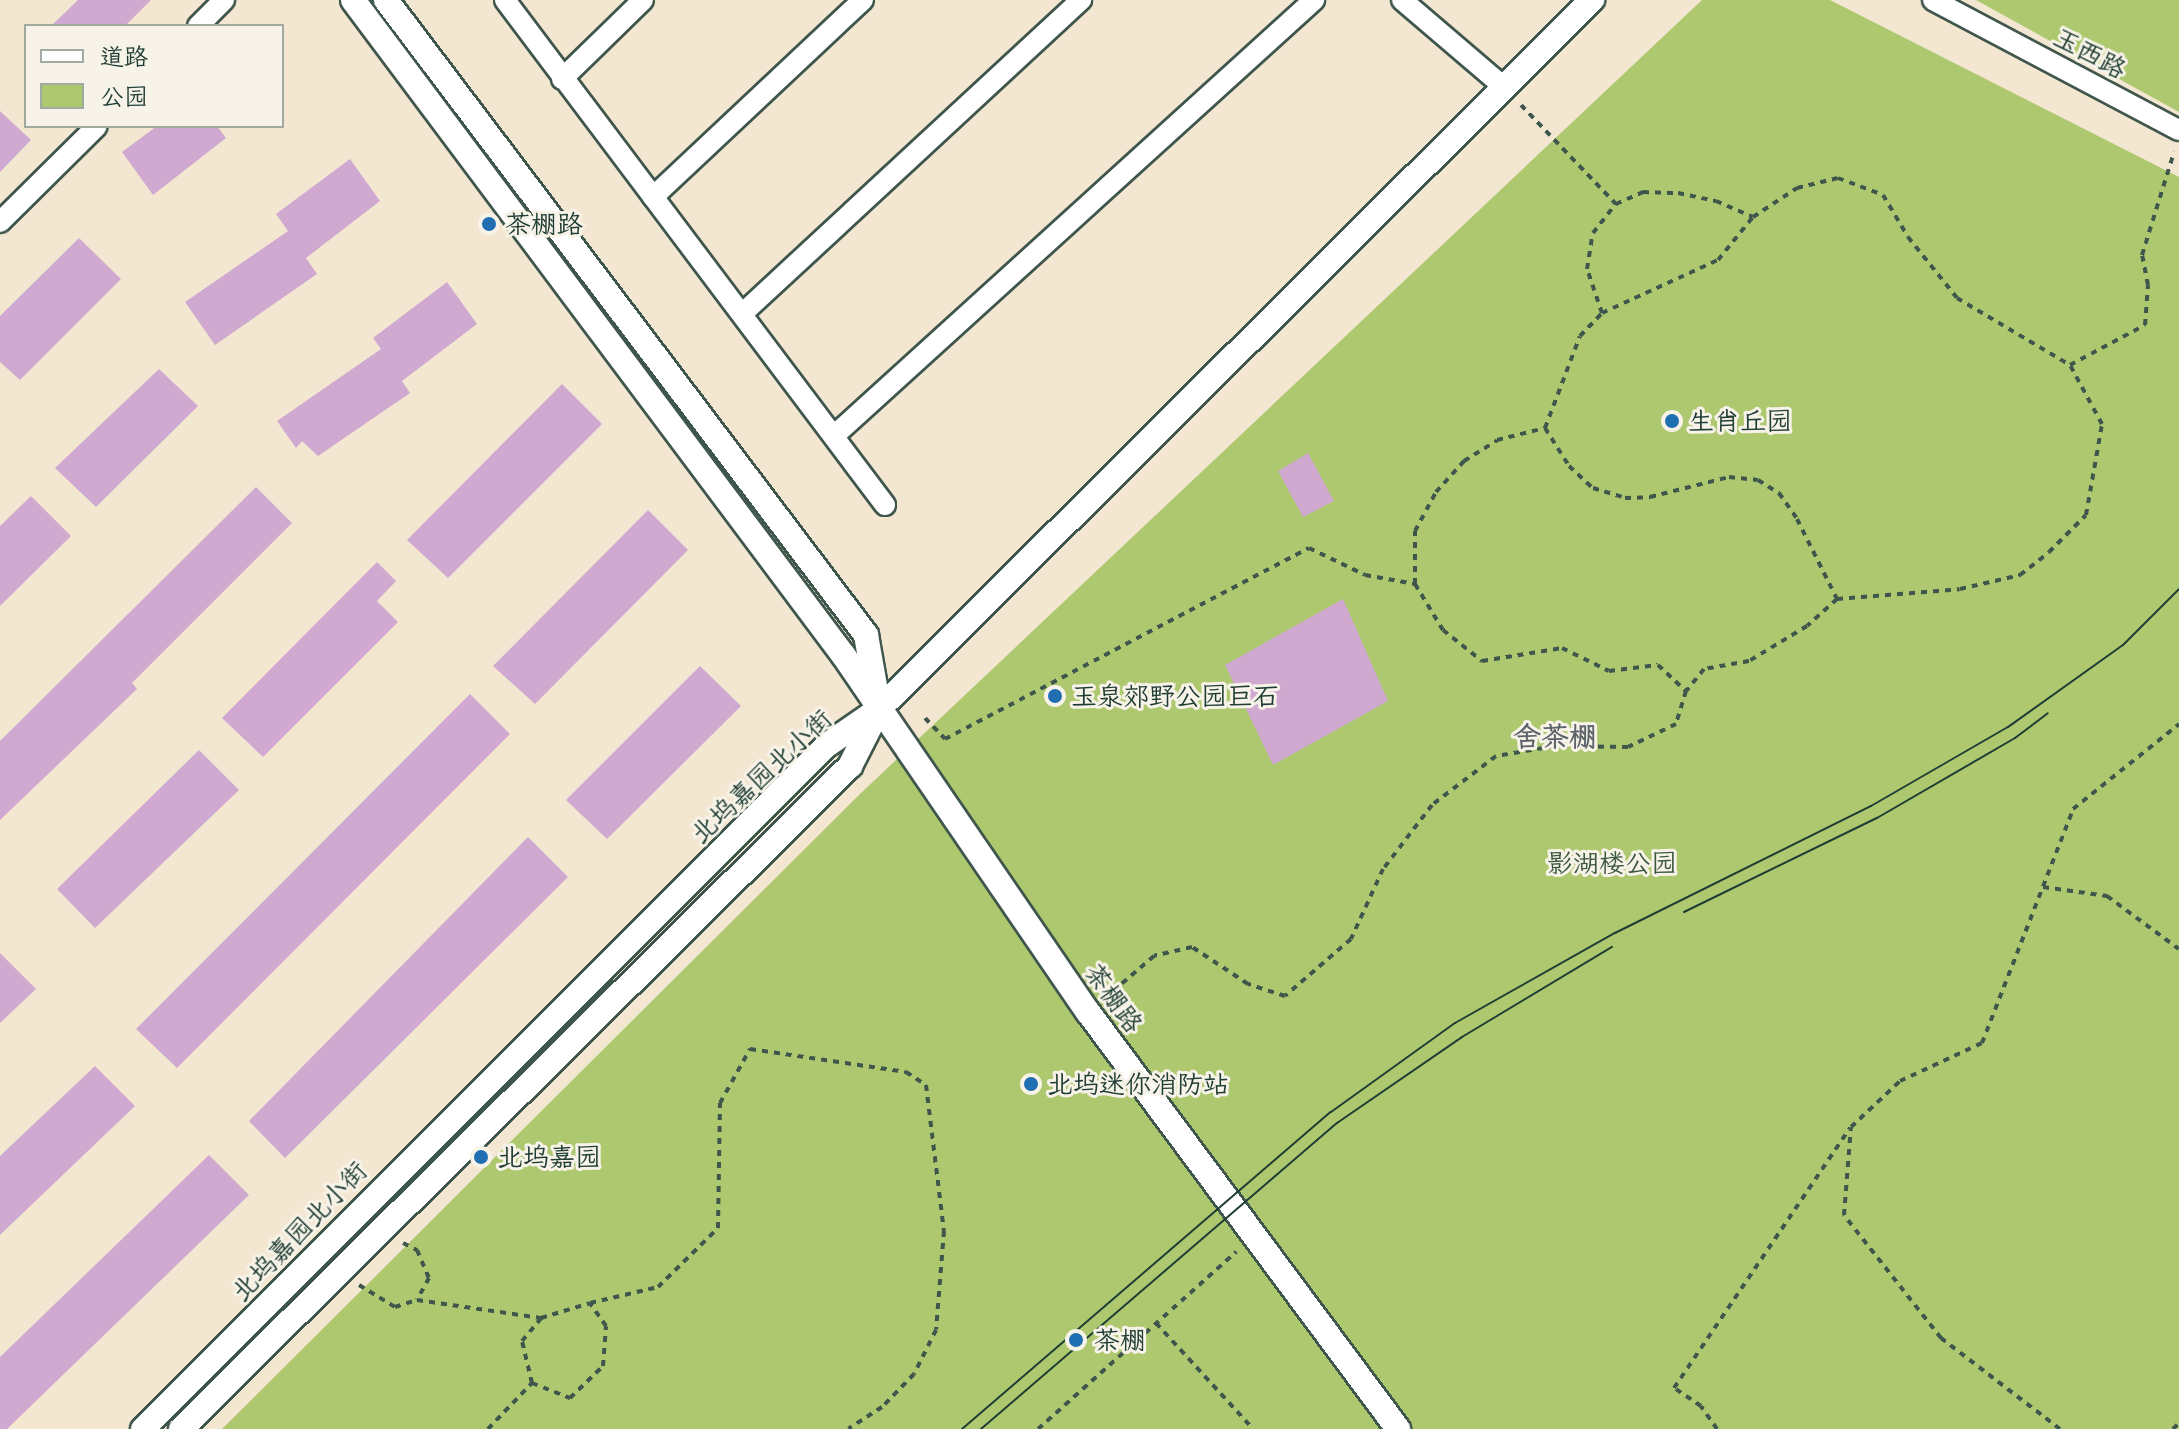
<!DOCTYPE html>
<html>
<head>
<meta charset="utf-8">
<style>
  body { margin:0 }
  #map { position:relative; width:2179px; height:1429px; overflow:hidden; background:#f4e7d2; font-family:"Patrick Hand","LXGW WenKai TC",sans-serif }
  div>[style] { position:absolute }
  .green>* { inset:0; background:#adc86e }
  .building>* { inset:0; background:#cfa9d0 }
  .path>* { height:4px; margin-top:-2px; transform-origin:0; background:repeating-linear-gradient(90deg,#3f564c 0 6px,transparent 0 12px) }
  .roads { filter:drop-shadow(2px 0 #3f564c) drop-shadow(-2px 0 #3f564c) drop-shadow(0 2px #3f564c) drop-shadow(0 -2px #3f564c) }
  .minor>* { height:20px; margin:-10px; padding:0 10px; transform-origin:10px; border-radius:10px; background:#fff }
  .tertiary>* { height:24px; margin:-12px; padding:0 12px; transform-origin:12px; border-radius:12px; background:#fff }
  .tram>* { height:2px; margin:-1px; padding:0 1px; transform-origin:1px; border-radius:1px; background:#1f3d34 }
  .dots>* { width:22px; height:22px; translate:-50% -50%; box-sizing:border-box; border:4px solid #f7f3e8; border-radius:50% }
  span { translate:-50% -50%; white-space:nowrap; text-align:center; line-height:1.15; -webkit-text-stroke:6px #f7f3e8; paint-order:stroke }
  .street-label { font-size:26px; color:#1f3d34 }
  .poi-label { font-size:26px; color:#1f3d34 }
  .left { translate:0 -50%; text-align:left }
  .park-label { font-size:26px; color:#3b5940 }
  .neighbourhood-label { font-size:28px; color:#5d636b; font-weight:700 }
  .legend { position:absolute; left:24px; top:24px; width:260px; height:104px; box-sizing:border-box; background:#f7f3e8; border:2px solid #a1aaa0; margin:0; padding:10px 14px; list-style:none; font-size:24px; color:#1f3d34 }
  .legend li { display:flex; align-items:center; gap:16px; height:40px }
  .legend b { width:40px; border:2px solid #a1aaa0 }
</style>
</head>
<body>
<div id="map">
  <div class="green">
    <div style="clip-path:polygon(1702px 0,1830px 0,2179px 177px,2179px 1429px,222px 1429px,861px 793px)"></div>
    <div style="clip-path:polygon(1976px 0,2179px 0,2179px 112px)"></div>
  </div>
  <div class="building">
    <div style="clip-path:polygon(78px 0,151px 0,125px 26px,51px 26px)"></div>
    <div style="clip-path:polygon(0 111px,31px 140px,0 172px)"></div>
    <div style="clip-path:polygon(157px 126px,217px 126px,226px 138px,153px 195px,122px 152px)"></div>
    <div style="clip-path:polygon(350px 159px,380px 201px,306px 258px,317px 274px,215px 345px,185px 302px,288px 231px,276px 214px)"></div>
    <div style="clip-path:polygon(79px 238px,121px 279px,20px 380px,0 362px,0 316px)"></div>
    <div style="clip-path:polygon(447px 282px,477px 324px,402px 381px,410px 393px,318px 456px,302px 441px,296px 448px,277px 421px,381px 349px,373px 338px)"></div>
    <div style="clip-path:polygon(159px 369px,198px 406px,96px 507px,55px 468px)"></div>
    <div style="clip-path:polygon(562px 384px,602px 424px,448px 578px,407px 540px)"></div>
    <div style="clip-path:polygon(1308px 453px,1334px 501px,1303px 517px,1278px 471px)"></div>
    <div style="clip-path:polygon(256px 487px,292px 523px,132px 683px,137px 689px,0 820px,0 741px)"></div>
    <div style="clip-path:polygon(31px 496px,71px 536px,0 606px,0 526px)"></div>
    <div style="clip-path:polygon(648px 510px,688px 550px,535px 704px,493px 666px)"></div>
    <div style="clip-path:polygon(377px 562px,396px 581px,377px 601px,398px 622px,263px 757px,222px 718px)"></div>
    <div style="clip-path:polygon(1343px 599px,1388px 701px,1273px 765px,1225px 665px)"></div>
    <div style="clip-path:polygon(700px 666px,741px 706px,607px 839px,566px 800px)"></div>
    <div style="clip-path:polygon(470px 694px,510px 734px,177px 1068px,136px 1029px)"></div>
    <div style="clip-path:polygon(199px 750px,239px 790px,95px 928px,57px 889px)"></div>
    <div style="clip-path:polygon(528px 837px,568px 877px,285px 1158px,249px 1121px)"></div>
    <div style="clip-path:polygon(0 953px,36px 989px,0 1023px)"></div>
    <div style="clip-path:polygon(95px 1066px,135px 1106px,0 1235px,0 1156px)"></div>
    <div style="clip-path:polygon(209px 1155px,249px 1195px,7px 1429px,0 1429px,0 1357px)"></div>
  </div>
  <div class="path">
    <div style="left:1521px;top:105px;width:137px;rotate:46.2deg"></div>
    <div style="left:1602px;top:313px;width:46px;rotate:-108.8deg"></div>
    <div style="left:1587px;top:269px;width:36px;rotate:-81deg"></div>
    <div style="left:1593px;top:233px;width:37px;rotate:-52deg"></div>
    <div style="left:1616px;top:204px;width:30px;rotate:-24deg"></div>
    <div style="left:1643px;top:192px;width:35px;rotate:2deg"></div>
    <div style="left:1678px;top:193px;width:39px;rotate:12deg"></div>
    <div style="left:1716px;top:201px;width:40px;rotate:23.4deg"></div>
    <div style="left:1545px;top:428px;width:45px;rotate:57.7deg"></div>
    <div style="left:1569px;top:466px;width:33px;rotate:43deg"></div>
    <div style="left:1593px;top:488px;width:34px;rotate:17deg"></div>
    <div style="left:1625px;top:498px;width:25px;rotate:-2deg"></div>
    <div style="left:1650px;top:497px;width:81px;rotate:-14.2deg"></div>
    <div style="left:1729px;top:477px;width:29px;rotate:6deg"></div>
    <div style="left:1758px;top:480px;width:25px;rotate:32deg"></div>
    <div style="left:1779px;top:493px;width:32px;rotate:55deg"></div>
    <div style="left:1797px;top:519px;width:89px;rotate:63.4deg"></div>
    <div style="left:1837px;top:599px;width:40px;rotate:138deg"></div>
    <div style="left:1807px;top:626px;width:68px;rotate:148.9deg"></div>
    <div style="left:1749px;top:661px;width:46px;rotate:169.9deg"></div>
    <div style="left:1704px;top:669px;width:28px;rotate:129deg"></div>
    <div style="left:1415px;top:584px;width:53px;rotate:-90deg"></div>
    <div style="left:1415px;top:531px;width:44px;rotate:-61.7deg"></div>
    <div style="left:1436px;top:492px;width:42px;rotate:-47.9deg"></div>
    <div style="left:1464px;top:461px;width:39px;rotate:-32deg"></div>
    <div style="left:1497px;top:440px;width:49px;rotate:-14deg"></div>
    <div style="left:1545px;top:428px;width:98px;rotate:-69.2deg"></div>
    <div style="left:1580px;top:336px;width:32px;rotate:-46deg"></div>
    <div style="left:1602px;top:313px;width:128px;rotate:-24.6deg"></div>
    <div style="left:1718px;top:260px;width:55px;rotate:-50.9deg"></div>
    <div style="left:1753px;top:217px;width:53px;rotate:-33.4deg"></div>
    <div style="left:1797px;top:188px;width:42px;rotate:-13.7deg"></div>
    <div style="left:1838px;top:178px;width:48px;rotate:20.7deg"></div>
    <div style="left:1883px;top:195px;width:49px;rotate:59.2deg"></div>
    <div style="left:1908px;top:237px;width:78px;rotate:51.2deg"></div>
    <div style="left:1957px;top:298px;width:131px;rotate:30.7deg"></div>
    <div style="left:2070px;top:365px;width:85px;rotate:-28.1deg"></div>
    <div style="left:2145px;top:325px;width:40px;rotate:-85.7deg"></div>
    <div style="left:2148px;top:285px;width:31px;rotate:-101deg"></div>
    <div style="left:2142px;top:255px;width:108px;rotate:-72.7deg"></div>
    <div style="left:1837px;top:599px;width:123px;rotate:-4.6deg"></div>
    <div style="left:1960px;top:589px;width:62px;rotate:-13.1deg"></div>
    <div style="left:2020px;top:575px;width:37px;rotate:-38deg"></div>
    <div style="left:2049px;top:552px;width:52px;rotate:-45deg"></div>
    <div style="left:2086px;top:515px;width:92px;rotate:-80deg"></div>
    <div style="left:2102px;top:424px;width:67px;rotate:-118.5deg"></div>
    <div style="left:925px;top:718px;width:29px;rotate:46deg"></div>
    <div style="left:945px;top:739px;width:411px;rotate:-27.7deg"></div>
    <div style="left:1309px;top:548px;width:62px;rotate:25.7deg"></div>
    <div style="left:1365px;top:575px;width:51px;rotate:10.2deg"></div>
    <div style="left:1415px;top:584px;width:54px;rotate:58.7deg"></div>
    <div style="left:1443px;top:630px;width:50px;rotate:38.5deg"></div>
    <div style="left:1482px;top:661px;width:81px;rotate:-9.2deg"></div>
    <div style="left:1562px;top:648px;width:52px;rotate:26.1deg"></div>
    <div style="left:1609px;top:671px;width:49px;rotate:-7deg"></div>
    <div style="left:1658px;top:665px;width:38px;rotate:43deg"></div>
    <div style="left:1686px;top:691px;width:34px;rotate:107deg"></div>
    <div style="left:1676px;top:724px;width:53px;rotate:154.4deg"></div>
    <div style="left:1628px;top:747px;width:73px;rotate:-179.2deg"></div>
    <div style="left:1555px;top:746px;width:60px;rotate:170.4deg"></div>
    <div style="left:1496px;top:756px;width:81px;rotate:142.6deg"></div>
    <div style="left:1432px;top:805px;width:81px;rotate:127.4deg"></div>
    <div style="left:1383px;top:869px;width:77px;rotate:114.6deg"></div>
    <div style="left:1351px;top:939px;width:87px;rotate:139.2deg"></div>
    <div style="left:1285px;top:996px;width:39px;rotate:-162deg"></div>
    <div style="left:1248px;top:984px;width:67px;rotate:-146.5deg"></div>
    <div style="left:1192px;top:947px;width:39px;rotate:167deg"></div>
    <div style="left:1154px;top:956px;width:65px;rotate:139.4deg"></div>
    <div style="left:2043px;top:887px;width:65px;rotate:8deg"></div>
    <div style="left:2107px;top:896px;width:89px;rotate:36.4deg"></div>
    <div style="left:403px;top:1243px;width:16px;rotate:27deg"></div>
    <div style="left:417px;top:1250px;width:30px;rotate:67deg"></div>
    <div style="left:429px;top:1278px;width:25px;rotate:119deg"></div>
    <div style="left:417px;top:1300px;width:125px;rotate:8.3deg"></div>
    <div style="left:359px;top:1285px;width:42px;rotate:31.4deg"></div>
    <div style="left:395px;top:1307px;width:23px;rotate:-18deg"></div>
    <div style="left:1156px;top:1323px;width:144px;rotate:47.5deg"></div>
    <div style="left:532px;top:1383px;width:43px;rotate:-103.4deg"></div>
    <div style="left:522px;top:1341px;width:30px;rotate:-50deg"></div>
    <div style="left:541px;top:1318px;width:51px;rotate:-17deg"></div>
    <div style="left:488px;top:1429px;width:64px;rotate:-46.3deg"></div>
    <div style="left:532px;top:1383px;width:41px;rotate:21.5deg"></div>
    <div style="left:570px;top:1398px;width:46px;rotate:-44.1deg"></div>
    <div style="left:603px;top:1366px;width:40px;rotate:-85.7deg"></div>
    <div style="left:606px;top:1326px;width:28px;rotate:-125deg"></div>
    <div style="left:590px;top:1303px;width:70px;rotate:-13.2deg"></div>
    <div style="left:658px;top:1287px;width:84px;rotate:-44.5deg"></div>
    <div style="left:718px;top:1228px;width:125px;rotate:-89.1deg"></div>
    <div style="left:720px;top:1103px;width:62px;rotate:-60.9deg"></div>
    <div style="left:750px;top:1049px;width:158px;rotate:8.4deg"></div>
    <div style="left:906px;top:1072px;width:24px;rotate:33deg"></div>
    <div style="left:926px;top:1085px;width:147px;rotate:83deg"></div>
    <div style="left:944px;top:1231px;width:99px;rotate:94.6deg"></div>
    <div style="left:936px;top:1330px;width:49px;rotate:116.6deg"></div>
    <div style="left:914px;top:1374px;width:46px;rotate:134.1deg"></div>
    <div style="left:882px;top:1407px;width:40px;rotate:147.1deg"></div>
    <div style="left:1038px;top:1429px;width:266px;rotate:-41.8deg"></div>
    <div style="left:1717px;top:1429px;width:28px;rotate:-125deg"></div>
    <div style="left:1701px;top:1406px;width:32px;rotate:-146deg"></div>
    <div style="left:1674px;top:1388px;width:314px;rotate:-55.9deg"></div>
    <div style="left:2060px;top:1429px;width:150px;rotate:-142.6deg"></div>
    <div style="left:1941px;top:1338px;width:157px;rotate:-128.3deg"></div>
    <div style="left:1844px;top:1215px;width:88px;rotate:-85.5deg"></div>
    <div style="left:1851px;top:1127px;width:67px;rotate:-43.2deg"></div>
    <div style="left:1900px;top:1081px;width:90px;rotate:-24.9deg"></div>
    <div style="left:1982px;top:1043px;width:251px;rotate:-68.7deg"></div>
    <div style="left:2073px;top:809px;width:136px;rotate:-38.7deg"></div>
    <div style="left:2173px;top:1429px;width:8px;rotate:-45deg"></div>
  </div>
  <div class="roads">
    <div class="minor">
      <div style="left:505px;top:0;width:632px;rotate:53.04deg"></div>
      <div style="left:1402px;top:0;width:134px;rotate:40.5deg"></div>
      <div style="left:1933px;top:0;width:278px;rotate:27.9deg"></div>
      <div style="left:198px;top:26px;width:37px;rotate:-45deg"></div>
      <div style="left:562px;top:79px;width:113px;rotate:-44.3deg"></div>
      <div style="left:653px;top:197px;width:288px;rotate:-43.2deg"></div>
      <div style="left:0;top:222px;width:136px;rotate:-44.7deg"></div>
      <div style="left:743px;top:313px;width:461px;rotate:-42.8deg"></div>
      <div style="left:836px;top:434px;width:646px;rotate:-42.24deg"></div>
    </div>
    <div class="tertiary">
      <div style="left:353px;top:0;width:819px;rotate:53.19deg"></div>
      <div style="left:844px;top:656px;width:432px;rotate:55.6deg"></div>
      <div style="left:1088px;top:1012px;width:520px;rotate:53.37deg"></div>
      <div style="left:386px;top:0;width:796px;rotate:52.91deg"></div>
      <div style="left:866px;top:635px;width:69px;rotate:80deg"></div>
      <div style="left:143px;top:1429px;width:967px;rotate:-45deg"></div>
      <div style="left:827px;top:745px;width:63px;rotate:-34.7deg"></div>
      <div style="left:879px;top:709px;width:1006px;rotate:-44.84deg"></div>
      <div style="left:181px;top:1429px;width:942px;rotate:-44.74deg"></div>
      <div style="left:850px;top:766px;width:57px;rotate:-63deg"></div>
    </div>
  </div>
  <div class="tram">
    <div style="left:1684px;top:912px;width:215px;rotate:-26deg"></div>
    <div style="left:1877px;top:818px;width:160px;rotate:-30.1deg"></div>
    <div style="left:2015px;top:738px;width:41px;rotate:-37.1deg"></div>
    <div style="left:962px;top:1429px;width:486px;rotate:-40.7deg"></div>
    <div style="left:1331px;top:1112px;width:153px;rotate:-35.7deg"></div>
    <div style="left:1455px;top:1023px;width:184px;rotate:-29.4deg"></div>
    <div style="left:1615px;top:933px;width:286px;rotate:-26.4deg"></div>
    <div style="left:1871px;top:806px;width:158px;rotate:-30deg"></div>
    <div style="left:2008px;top:727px;width:141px;rotate:-35.5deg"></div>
    <div style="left:2123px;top:645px;width:79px;rotate:-45deg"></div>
    <div style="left:981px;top:1429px;width:469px;rotate:-40.7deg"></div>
    <div style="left:1337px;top:1123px;width:152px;rotate:-34.5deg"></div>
    <div style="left:1462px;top:1037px;width:175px;rotate:-31deg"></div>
  </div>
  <div class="dots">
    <div style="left:489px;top:224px;background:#1f6fb2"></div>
    <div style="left:1672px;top:421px;background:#1f6fb2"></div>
    <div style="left:1055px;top:696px;background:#1f6fb2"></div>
    <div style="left:1031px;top:1084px;background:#1f6fb2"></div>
    <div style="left:481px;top:1157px;background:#1f6fb2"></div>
    <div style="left:1076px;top:1340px;background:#1f6fb2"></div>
  </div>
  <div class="street-label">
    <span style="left:2090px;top:53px;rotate:28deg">玉西路</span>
    <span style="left:761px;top:776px;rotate:-43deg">北坞嘉园北小街</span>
    <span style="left:1114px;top:998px;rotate:54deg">茶棚路</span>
    <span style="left:299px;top:1231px;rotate:-46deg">北坞嘉园北小街</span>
  </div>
  <div class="poi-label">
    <span class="left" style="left:505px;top:224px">茶棚路</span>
    <span class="left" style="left:1688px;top:421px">生肖丘园</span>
    <span class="left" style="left:1071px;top:696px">玉泉郊野公园巨石</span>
    <span class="left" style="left:1047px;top:1084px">北坞迷你消防站</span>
    <span class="left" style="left:497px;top:1157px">北坞嘉园</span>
    <span class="left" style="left:1094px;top:1340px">茶棚</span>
  </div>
  <div class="park-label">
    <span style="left:1612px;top:863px">影湖楼公园</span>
  </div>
  <div class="neighbourhood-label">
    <span style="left:1555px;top:736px">舍茶棚</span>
  </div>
  <ul class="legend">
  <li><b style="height:10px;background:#fff"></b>道路</li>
  <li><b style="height:22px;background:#adc86e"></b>公园</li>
  </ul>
</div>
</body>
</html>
